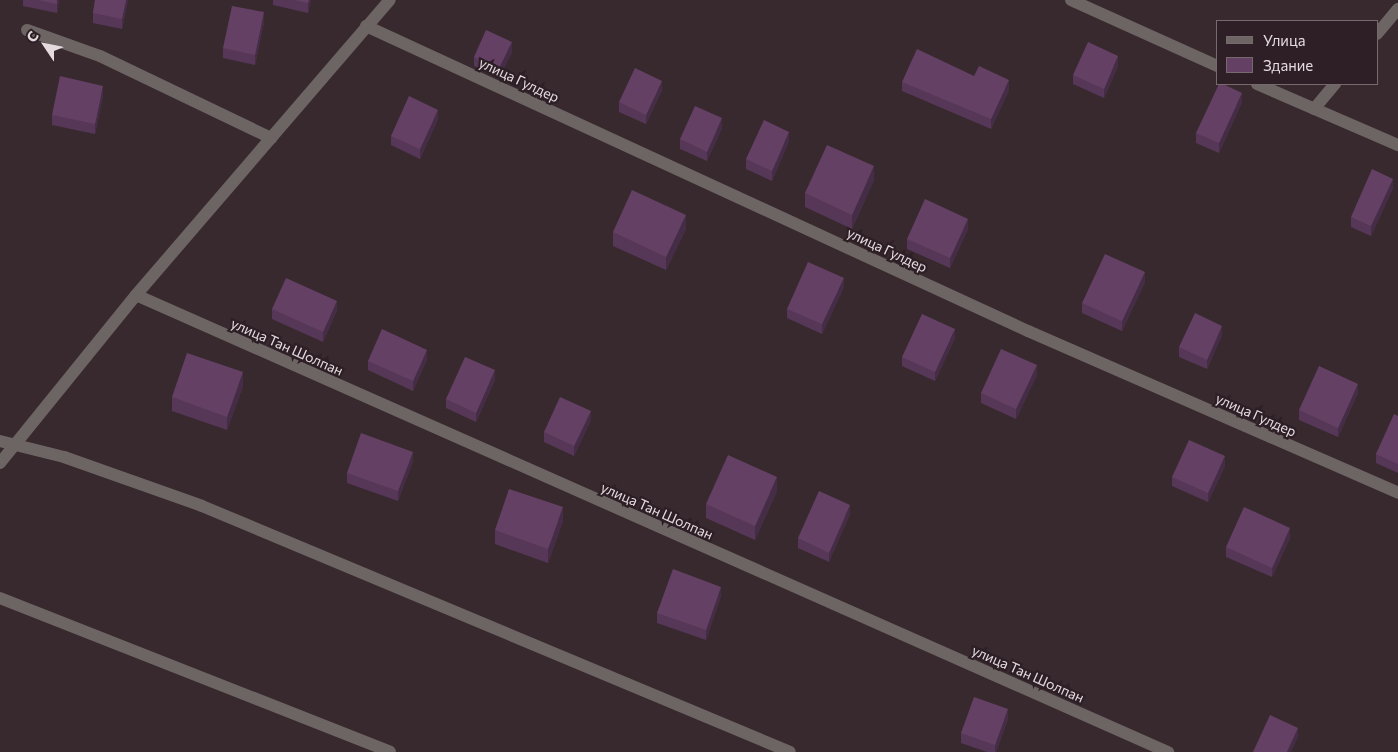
<!DOCTYPE html>
<html>
<head>
<meta charset="utf-8">
<style>
  body { margin:0 }
  #map { position:relative; width:1398px; height:752px; overflow:hidden; background:#38292f; font-family:Commissioner,sans-serif }
  div>[style] { position:absolute }
  .minor>* { height:12px; margin:-6px; padding:0 6px; transform-origin:6px; border-radius:6px; background:#6d6564 }
  .wall>* { inset:0; background:#563757 }
  .shaded-wall>* { inset:0; background:#462d47 }
  .building>* { inset:0; background:#644065 }
  span { translate:-50% -50%; white-space:nowrap; text-align:center; line-height:1.15; -webkit-text-stroke:4.5px #2d1f25; paint-order:stroke }
  .street-label { font-size:14px; color:#e5dbdf }
  .legend { position:absolute; left:1216px; top:20px; width:162px; height:65px; box-sizing:border-box; background:#2d1f25; border:1px solid #776a6f; margin:0; padding:6px 9px; list-style:none; font-size:15px; color:#e5dbdf }
  .legend li { display:flex; align-items:center; gap:10px; height:25px }
  .legend b { width:25px; border:1px solid #776a6f }
  .north { position:absolute; left:20px; top:20px; width:50px; height:50px; -webkit-text-stroke:4px #2d1f25; paint-order:stroke; rotate:304deg; font-size:14px; font-weight:700; line-height:20px; text-align:center; color:#e5dbdf }
  .north::after { content:''; display:block; margin:auto; width:18px; height:22px; background:#e5dbdf; clip-path:polygon(50% 0,100% 100%,50% 72%,0 100%) }
</style>
</head>
<body>
<div id="map">
  <div class="minor">
    <div style="left:1071px;top:0;width:160px;rotate:24.3deg"></div>
    <div style="left:366px;top:26px;width:729px;rotate:24.74deg"></div>
    <div style="left:1028px;top:331px;width:404px;rotate:23.6deg"></div>
    <div style="left:27px;top:30px;width:77px;rotate:19.6deg"></div>
    <div style="left:100px;top:56px;width:190px;rotate:25.6deg"></div>
    <div style="left:1377px;top:34px;width:33px;rotate:-50deg"></div>
    <div style="left:1257px;top:84px;width:154px;rotate:23.4deg"></div>
    <div style="left:1314px;top:109px;width:33px;rotate:-50deg"></div>
    <div style="left:136px;top:295px;width:1129px;rotate:23.89deg"></div>
    <div style="left:0;top:441px;width:66px;rotate:14deg"></div>
    <div style="left:64px;top:457px;width:146px;rotate:19.5deg"></div>
    <div style="left:202px;top:506px;width:637px;rotate:22.7deg"></div>
    <div style="left:0;top:463px;width:216px;rotate:-51deg"></div>
    <div style="left:136px;top:295px;width:389px;rotate:-49.3deg"></div>
    <div style="left:0;top:598px;width:419px;rotate:21.5deg"></div>
  </div>
  <div class="wall">
    <div style="clip-path:polygon(23px 0,59px 0,57px 13px,23px 6px)"></div>
    <div style="clip-path:polygon(95px 0,128px 0,122px 29px,93px 23px,93px 13px)"></div>
    <div style="clip-path:polygon(273px 0,311px 0,308px 13px,273px 5px)"></div>
    <div style="clip-path:polygon(264px 22px,255px 65px,223px 58px,223px 48px)"></div>
    <div style="clip-path:polygon(512px 52px,499px 78px,474px 66px,474px 57px)"></div>
    <div style="clip-path:polygon(1118px 66px,1104px 98px,1073px 84px,1073px 75px)"></div>
    <div style="clip-path:polygon(974px 76px,1009px 90px,991px 129px,902px 91px,902px 82px)"></div>
    <div style="clip-path:polygon(662px 90px,646px 124px,619px 112px,619px 102px)"></div>
    <div style="clip-path:polygon(103px 95px,95px 134px,52px 125px,52px 115px)"></div>
    <div style="clip-path:polygon(1242px 102px,1219px 153px,1196px 143px,1196px 133px)"></div>
    <div style="clip-path:polygon(438px 119px,420px 159px,391px 145px,391px 136px)"></div>
    <div style="clip-path:polygon(722px 128px,707px 161px,680px 149px,680px 139px)"></div>
    <div style="clip-path:polygon(789px 141px,772px 181px,746px 169px,746px 159px)"></div>
    <div style="clip-path:polygon(874px 180px,852px 229px,805px 207px,805px 193px)"></div>
    <div style="clip-path:polygon(1393px 188px,1371px 236px,1351px 227px,1351px 217px)"></div>
    <div style="clip-path:polygon(686px 229px,666px 270px,613px 246px,613px 232px)"></div>
    <div style="clip-path:polygon(968px 229px,950px 268px,907px 249px,907px 239px)"></div>
    <div style="clip-path:polygon(1145px 282px,1122px 331px,1082px 313px,1082px 303px)"></div>
    <div style="clip-path:polygon(844px 287px,822px 334px,787px 318px,787px 309px)"></div>
    <div style="clip-path:polygon(272px 309px,337px 310px,323px 342px,272px 319px)"></div>
    <div style="clip-path:polygon(1222px 335px,1207px 369px,1179px 357px,1179px 347px)"></div>
    <div style="clip-path:polygon(955px 338px,935px 381px,902px 366px,902px 357px)"></div>
    <div style="clip-path:polygon(427px 359px,413px 391px,368px 370px,368px 361px)"></div>
    <div style="clip-path:polygon(1037px 375px,1016px 419px,981px 403px,981px 393px)"></div>
    <div style="clip-path:polygon(495px 380px,476px 422px,446px 408px,446px 399px)"></div>
    <div style="clip-path:polygon(243px 386px,227px 430px,172px 411px,172px 397px)"></div>
    <div style="clip-path:polygon(1358px 393px,1338px 437px,1299px 420px,1299px 410px)"></div>
    <div style="clip-path:polygon(1398px 416px,1398px 473px,1376px 463px,1376px 454px)"></div>
    <div style="clip-path:polygon(591px 420px,574px 456px,544px 442px,544px 432px)"></div>
    <div style="clip-path:polygon(413px 461px,398px 501px,347px 483px,347px 473px)"></div>
    <div style="clip-path:polygon(1225px 466px,1208px 502px,1172px 486px,1172px 477px)"></div>
    <div style="clip-path:polygon(777px 491px,755px 540px,706px 518px,706px 504px)"></div>
    <div style="clip-path:polygon(850px 514px,829px 562px,798px 548px,798px 538px)"></div>
    <div style="clip-path:polygon(563px 521px,548px 563px,495px 544px,495px 530px)"></div>
    <div style="clip-path:polygon(1290px 538px,1272px 577px,1226px 557px,1226px 547px)"></div>
    <div style="clip-path:polygon(721px 596px,706px 640px,657px 623px,657px 613px)"></div>
    <div style="clip-path:polygon(1008px 719px,996px 752px,987px 752px,961px 743px,961px 733px)"></div>
  </div>
  <div class="shaded-wall">
    <div style="clip-path:polygon(57px 0,59px 0,57px 13px)"></div>
    <div style="clip-path:polygon(126px 0,128px 0,122px 29px,122px 19px)"></div>
    <div style="clip-path:polygon(309px 0,311px 0,308px 13px,308px 3px)"></div>
    <div style="clip-path:polygon(264px 12px,264px 22px,255px 65px,255px 55px)"></div>
    <div style="clip-path:polygon(512px 42px,512px 52px,499px 78px,499px 68px)"></div>
    <div style="clip-path:polygon(1118px 56px,1118px 66px,1104px 98px,1104px 89px)"></div>
    <div style="clip-path:polygon(1009px 80px,1009px 90px,991px 129px,991px 119px)"></div>
    <div style="clip-path:polygon(662px 81px,662px 90px,646px 124px,646px 115px)"></div>
    <div style="clip-path:polygon(103px 86px,103px 95px,95px 134px,95px 124px)"></div>
    <div style="clip-path:polygon(1242px 93px,1242px 102px,1219px 153px,1219px 143px)"></div>
    <div style="clip-path:polygon(438px 110px,438px 119px,420px 159px,420px 149px)"></div>
    <div style="clip-path:polygon(722px 118px,722px 128px,707px 161px,707px 152px)"></div>
    <div style="clip-path:polygon(789px 132px,789px 141px,772px 181px,772px 171px)"></div>
    <div style="clip-path:polygon(874px 166px,874px 180px,852px 229px,852px 215px)"></div>
    <div style="clip-path:polygon(1393px 179px,1393px 188px,1371px 236px,1371px 226px)"></div>
    <div style="clip-path:polygon(686px 215px,686px 229px,666px 270px,666px 257px)"></div>
    <div style="clip-path:polygon(968px 219px,968px 229px,950px 268px,950px 258px)"></div>
    <div style="clip-path:polygon(1145px 272px,1145px 282px,1122px 331px,1122px 321px)"></div>
    <div style="clip-path:polygon(844px 278px,844px 287px,822px 334px,822px 324px)"></div>
    <div style="clip-path:polygon(337px 301px,337px 310px,323px 342px,323px 332px)"></div>
    <div style="clip-path:polygon(1222px 326px,1222px 335px,1207px 369px,1207px 360px)"></div>
    <div style="clip-path:polygon(955px 329px,955px 338px,935px 381px,935px 372px)"></div>
    <div style="clip-path:polygon(427px 350px,427px 359px,413px 391px,413px 381px)"></div>
    <div style="clip-path:polygon(1037px 365px,1037px 375px,1016px 419px,1016px 409px)"></div>
    <div style="clip-path:polygon(495px 370px,495px 380px,476px 422px,476px 413px)"></div>
    <div style="clip-path:polygon(243px 372px,243px 386px,227px 430px,227px 417px)"></div>
    <div style="clip-path:polygon(1358px 384px,1358px 393px,1338px 437px,1338px 428px)"></div>
    <div style="clip-path:polygon(591px 411px,591px 420px,574px 456px,574px 446px)"></div>
    <div style="clip-path:polygon(413px 452px,413px 461px,398px 501px,398px 491px)"></div>
    <div style="clip-path:polygon(1225px 456px,1225px 466px,1208px 502px,1208px 493px)"></div>
    <div style="clip-path:polygon(777px 477px,777px 491px,755px 540px,755px 526px)"></div>
    <div style="clip-path:polygon(850px 505px,850px 514px,829px 562px,829px 553px)"></div>
    <div style="clip-path:polygon(563px 507px,563px 521px,548px 563px,548px 549px)"></div>
    <div style="clip-path:polygon(1290px 528px,1290px 538px,1272px 577px,1272px 568px)"></div>
    <div style="clip-path:polygon(721px 587px,721px 596px,706px 640px,706px 630px)"></div>
    <div style="clip-path:polygon(1008px 709px,1008px 719px,996px 752px,995px 752px,995px 745px)"></div>
    <div style="clip-path:polygon(1298px 728px,1298px 737px,1291px 752px,1287px 752px)"></div>
  </div>
  <div class="building">
    <div style="clip-path:polygon(38px 0,57px 0,57px 4px)"></div>
    <div style="clip-path:polygon(95px 0,126px 0,122px 19px,93px 13px)"></div>
    <div style="clip-path:polygon(294px 0,309px 0,308px 3px)"></div>
    <div style="clip-path:polygon(232px 6px,264px 12px,255px 55px,223px 48px)"></div>
    <div style="clip-path:polygon(486px 30px,512px 42px,499px 68px,474px 57px)"></div>
    <div style="clip-path:polygon(1088px 42px,1118px 56px,1104px 89px,1073px 75px)"></div>
    <div style="clip-path:polygon(917px 49px,974px 76px,979px 66px,1009px 80px,991px 119px,902px 82px)"></div>
    <div style="clip-path:polygon(635px 68px,662px 81px,646px 115px,619px 102px)"></div>
    <div style="clip-path:polygon(60px 76px,103px 86px,95px 124px,52px 115px)"></div>
    <div style="clip-path:polygon(1219px 84px,1223px 84px,1242px 93px,1219px 143px,1196px 133px)"></div>
    <div style="clip-path:polygon(409px 96px,438px 110px,420px 149px,391px 136px)"></div>
    <div style="clip-path:polygon(695px 106px,722px 118px,707px 152px,680px 139px)"></div>
    <div style="clip-path:polygon(764px 120px,789px 132px,772px 171px,746px 159px)"></div>
    <div style="clip-path:polygon(827px 145px,874px 166px,852px 215px,805px 193px)"></div>
    <div style="clip-path:polygon(1372px 169px,1393px 179px,1371px 226px,1351px 217px)"></div>
    <div style="clip-path:polygon(632px 190px,686px 215px,666px 257px,613px 232px)"></div>
    <div style="clip-path:polygon(925px 199px,968px 219px,950px 258px,907px 239px)"></div>
    <div style="clip-path:polygon(1105px 254px,1145px 272px,1122px 321px,1082px 303px)"></div>
    <div style="clip-path:polygon(808px 262px,844px 278px,822px 324px,787px 309px)"></div>
    <div style="clip-path:polygon(286px 278px,337px 301px,323px 332px,272px 309px)"></div>
    <div style="clip-path:polygon(1195px 313px,1222px 326px,1207px 360px,1179px 347px)"></div>
    <div style="clip-path:polygon(922px 314px,955px 329px,935px 372px,902px 357px)"></div>
    <div style="clip-path:polygon(382px 329px,427px 350px,413px 381px,368px 361px)"></div>
    <div style="clip-path:polygon(1001px 349px,1037px 365px,1016px 409px,981px 393px)"></div>
    <div style="clip-path:polygon(187px 353px,243px 372px,227px 417px,172px 397px)"></div>
    <div style="clip-path:polygon(465px 357px,495px 370px,476px 413px,446px 399px)"></div>
    <div style="clip-path:polygon(1319px 366px,1358px 384px,1338px 428px,1299px 410px)"></div>
    <div style="clip-path:polygon(560px 397px,591px 411px,574px 446px,544px 432px)"></div>
    <div style="clip-path:polygon(1394px 414px,1398px 416px,1398px 464px,1376px 454px)"></div>
    <div style="clip-path:polygon(361px 433px,413px 452px,398px 491px,347px 473px)"></div>
    <div style="clip-path:polygon(1189px 440px,1225px 456px,1208px 493px,1172px 477px)"></div>
    <div style="clip-path:polygon(728px 455px,777px 477px,755px 526px,706px 504px)"></div>
    <div style="clip-path:polygon(509px 489px,563px 507px,548px 549px,495px 530px)"></div>
    <div style="clip-path:polygon(819px 491px,850px 505px,829px 553px,798px 538px)"></div>
    <div style="clip-path:polygon(1244px 507px,1290px 528px,1272px 568px,1226px 547px)"></div>
    <div style="clip-path:polygon(673px 569px,721px 587px,706px 630px,657px 613px)"></div>
    <div style="clip-path:polygon(974px 697px,1008px 709px,995px 745px,961px 733px)"></div>
    <div style="clip-path:polygon(1270px 715px,1298px 728px,1287px 752px,1253px 752px)"></div>
  </div>
  <div class="street-label">
    <span style="left:519px;top:80px;rotate:25deg">улица Гулдер</span>
    <span style="left:887px;top:250px;rotate:25deg">улица Гулдер</span>
    <span style="left:287px;top:347px;rotate:24deg">улица Тан Шолпан</span>
    <span style="left:1256px;top:415px;rotate:24deg">улица Гулдер</span>
    <span style="left:657px;top:511px;rotate:24deg">улица Тан Шолпан</span>
    <span style="left:1028px;top:674px;rotate:24deg">улица Тан Шолпан</span>
  </div>
  <ul class="legend">
  <li><b style="height:6px;background:#6d6564"></b>Улица</li>
  <li><b style="height:14px;background:#644065"></b>Здание</li>
  </ul>
  <div class="north">С</div>
</div>
</body>
</html>
